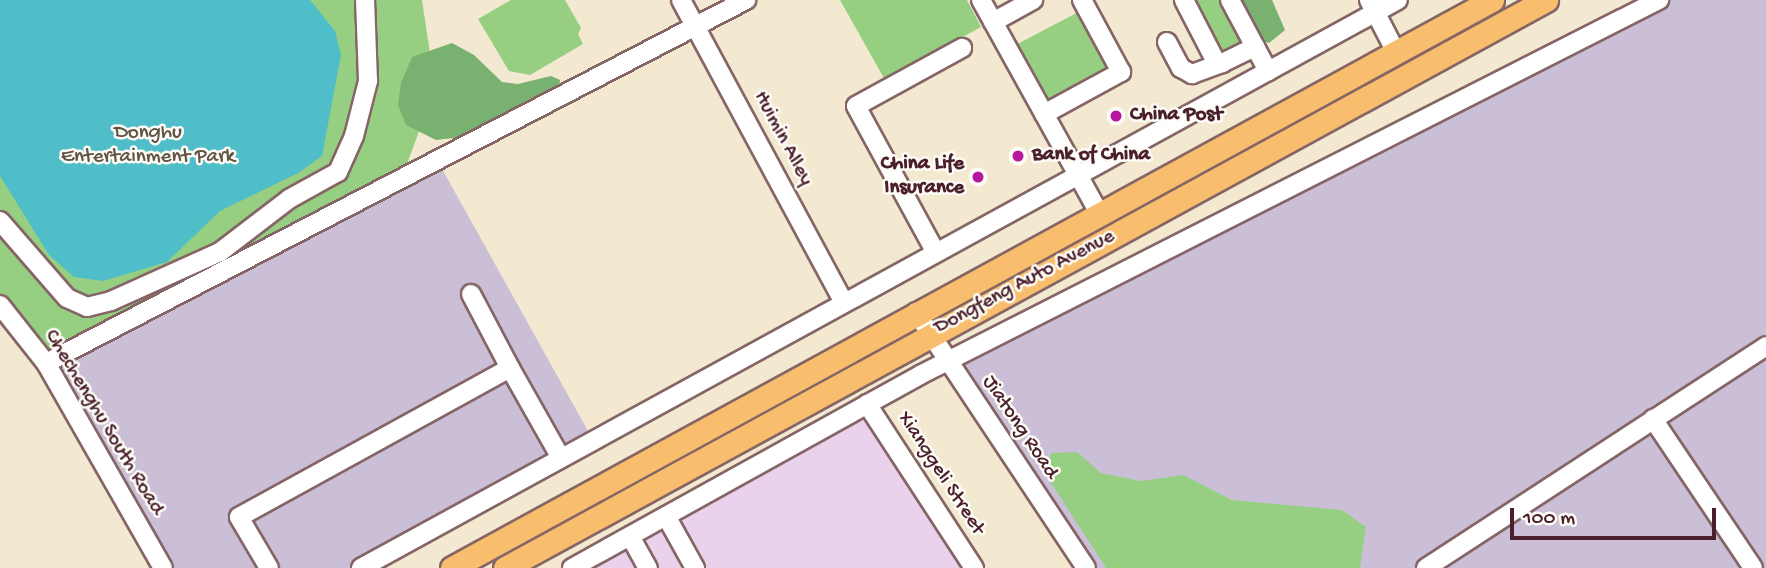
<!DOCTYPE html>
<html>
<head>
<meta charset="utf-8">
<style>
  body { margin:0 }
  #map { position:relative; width:1766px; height:568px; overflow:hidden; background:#f3e8d0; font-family:"Gochi Hand",sans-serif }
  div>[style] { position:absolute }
  .built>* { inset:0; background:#ead1ec }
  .industrial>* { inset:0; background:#cabfd6 }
  .green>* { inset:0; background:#97cf82 }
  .forest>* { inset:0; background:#79b270 }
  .water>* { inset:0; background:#50bec8 }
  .roads { filter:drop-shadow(2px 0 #856565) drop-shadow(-2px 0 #856565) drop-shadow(0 2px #856565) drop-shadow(0 -2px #856565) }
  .minor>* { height:18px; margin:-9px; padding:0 9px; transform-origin:9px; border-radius:9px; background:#fff }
  .major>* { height:23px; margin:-11.5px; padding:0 11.5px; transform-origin:11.5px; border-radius:11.5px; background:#f9be6d }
  .dots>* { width:19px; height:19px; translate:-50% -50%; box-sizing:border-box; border:4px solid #fdfcf7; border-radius:50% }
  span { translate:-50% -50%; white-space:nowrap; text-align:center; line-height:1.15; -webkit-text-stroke:5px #fdfcf7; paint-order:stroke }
  .poi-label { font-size:21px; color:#4a1f2b; font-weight:700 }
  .left { translate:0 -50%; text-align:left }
  .right { translate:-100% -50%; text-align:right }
  .park-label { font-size:21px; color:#615445 }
  .street-label { font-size:21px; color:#4a1f2b }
  .scale { position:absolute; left:1510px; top:508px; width:206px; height:32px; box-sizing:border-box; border:4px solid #4a1f2b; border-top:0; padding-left:9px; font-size:21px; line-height:24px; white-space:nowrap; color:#4a1f2b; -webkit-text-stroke:5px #fdfcf7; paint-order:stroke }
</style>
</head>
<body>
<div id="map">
  <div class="built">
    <div style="clip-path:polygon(867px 404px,974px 568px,572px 568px)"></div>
  </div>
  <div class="industrial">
    <div style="clip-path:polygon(1659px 0,1766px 0,1766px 568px,1086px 568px,946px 361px)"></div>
    <div style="clip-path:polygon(437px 160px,593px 440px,361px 568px,163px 568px,46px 363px)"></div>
  </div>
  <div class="green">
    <div style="clip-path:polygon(0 0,422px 0,435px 87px,402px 178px,46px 363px,0 305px)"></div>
    <div style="clip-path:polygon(511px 0,565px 0,581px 28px,578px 34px,583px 44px,530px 75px,509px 71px,478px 19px)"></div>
    <div style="clip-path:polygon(840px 0,967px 0,981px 27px,885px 80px)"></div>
    <div style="clip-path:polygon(1189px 0,1224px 0,1243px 45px,1227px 53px,1214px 47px)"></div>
    <div style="clip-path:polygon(1086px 8px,1121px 72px,1044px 114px,1008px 49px)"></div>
    <div style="clip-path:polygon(1077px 452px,1101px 473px,1141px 481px,1183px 475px,1232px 500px,1342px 510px,1366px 527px,1360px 568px,1106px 568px,1046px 475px,1051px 453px)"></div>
  </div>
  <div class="forest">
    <div style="clip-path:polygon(1235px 0,1272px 0,1285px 30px,1269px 43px,1257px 39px)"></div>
    <div style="clip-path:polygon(452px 43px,474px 55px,502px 82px,518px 84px,551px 76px,560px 80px,559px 88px,462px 137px,436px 140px,406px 125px,398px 105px,401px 83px,412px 57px)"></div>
  </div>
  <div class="water">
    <div style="clip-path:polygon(0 0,310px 0,335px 31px,341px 55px,322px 156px,300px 172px,220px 211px,167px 262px,103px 281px,74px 277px,49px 255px,0 176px)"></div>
  </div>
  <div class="roads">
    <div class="minor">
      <div style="left:681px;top:0;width:342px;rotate:61.7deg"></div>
      <div style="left:981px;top:0;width:244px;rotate:61deg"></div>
      <div style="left:1184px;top:0;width:68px;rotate:62.7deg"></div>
      <div style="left:1215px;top:60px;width:8px;rotate:23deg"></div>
      <div style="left:1222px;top:63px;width:37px;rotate:-26deg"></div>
      <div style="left:1230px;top:0;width:81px;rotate:61.8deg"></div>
      <div style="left:1369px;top:0;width:59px;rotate:62.6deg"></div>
      <div style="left:993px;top:22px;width:46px;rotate:-28.8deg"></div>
      <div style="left:1167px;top:42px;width:30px;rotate:62deg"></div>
      <div style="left:1181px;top:68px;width:13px;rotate:29deg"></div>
      <div style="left:1192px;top:74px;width:32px;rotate:-20deg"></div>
      <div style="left:1044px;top:114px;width:88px;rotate:-28.6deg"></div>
      <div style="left:1121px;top:72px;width:82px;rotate:-118.4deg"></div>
      <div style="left:0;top:221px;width:102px;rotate:49deg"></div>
      <div style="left:67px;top:298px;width:22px;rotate:24deg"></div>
      <div style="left:87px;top:307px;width:25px;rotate:-14deg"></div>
      <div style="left:111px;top:301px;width:120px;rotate:-24.2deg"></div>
      <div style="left:220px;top:252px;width:87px;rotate:-37.5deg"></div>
      <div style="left:289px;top:199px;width:56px;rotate:-28.9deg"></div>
      <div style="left:338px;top:172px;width:39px;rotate:-66deg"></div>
      <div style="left:354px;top:136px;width:57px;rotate:-75.7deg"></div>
      <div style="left:368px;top:81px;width:81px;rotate:-92.1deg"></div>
      <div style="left:935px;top:251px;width:165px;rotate:-118.6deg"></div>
      <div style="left:856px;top:106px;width:121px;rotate:-28.7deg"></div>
      <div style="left:471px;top:294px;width:84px;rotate:62.2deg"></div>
      <div style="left:0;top:305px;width:74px;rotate:51.6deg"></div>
      <div style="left:46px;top:363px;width:236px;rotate:60.3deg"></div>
      <div style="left:916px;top:312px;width:307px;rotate:56.4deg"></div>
      <div style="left:46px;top:363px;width:789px;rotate:-27.41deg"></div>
      <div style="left:867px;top:404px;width:196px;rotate:56.9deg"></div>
      <div style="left:1653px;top:419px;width:179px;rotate:56.1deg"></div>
      <div style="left:666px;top:516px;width:60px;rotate:60.9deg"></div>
      <div style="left:630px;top:536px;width:37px;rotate:61deg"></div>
      <div style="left:269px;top:568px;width:59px;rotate:-120.5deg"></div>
      <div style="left:239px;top:517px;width:309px;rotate:-28.8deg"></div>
      <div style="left:510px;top:368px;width:103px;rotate:60.5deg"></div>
      <div style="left:361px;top:568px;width:1182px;rotate:-28.71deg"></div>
      <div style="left:572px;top:568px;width:398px;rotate:-29deg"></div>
      <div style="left:920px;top:375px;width:829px;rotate:-26.91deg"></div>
      <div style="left:1426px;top:568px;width:406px;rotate:-33.1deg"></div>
    </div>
    <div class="major">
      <div style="left:452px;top:568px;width:1185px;rotate:-28.64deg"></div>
      <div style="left:505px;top:568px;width:1186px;rotate:-28.62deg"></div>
    </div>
  </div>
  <div class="dots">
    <div style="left:1116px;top:116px;background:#b5179e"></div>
    <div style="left:1018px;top:156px;background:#b5179e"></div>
    <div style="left:978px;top:177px;background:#b5179e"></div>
  </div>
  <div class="poi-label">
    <span class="left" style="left:1130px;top:116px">China Post</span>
    <span class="left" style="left:1032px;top:156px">Bank of China</span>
    <span class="right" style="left:964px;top:177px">China Life<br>Insurance</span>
  </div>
  <div class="park-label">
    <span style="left:148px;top:146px">Donghu<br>Entertainment Park</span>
  </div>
  <div class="street-label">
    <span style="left:782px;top:139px;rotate:62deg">Huimin Alley</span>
    <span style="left:1025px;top:283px;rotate:-28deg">Dongfeng Auto Avenue</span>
    <span style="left:103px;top:423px;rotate:59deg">Chechenghu South Road</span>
    <span style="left:1019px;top:428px;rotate:56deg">Jiatong Road</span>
    <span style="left:940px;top:474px;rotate:57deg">Xianggeli Street</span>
  </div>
  <div class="scale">100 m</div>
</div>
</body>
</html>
